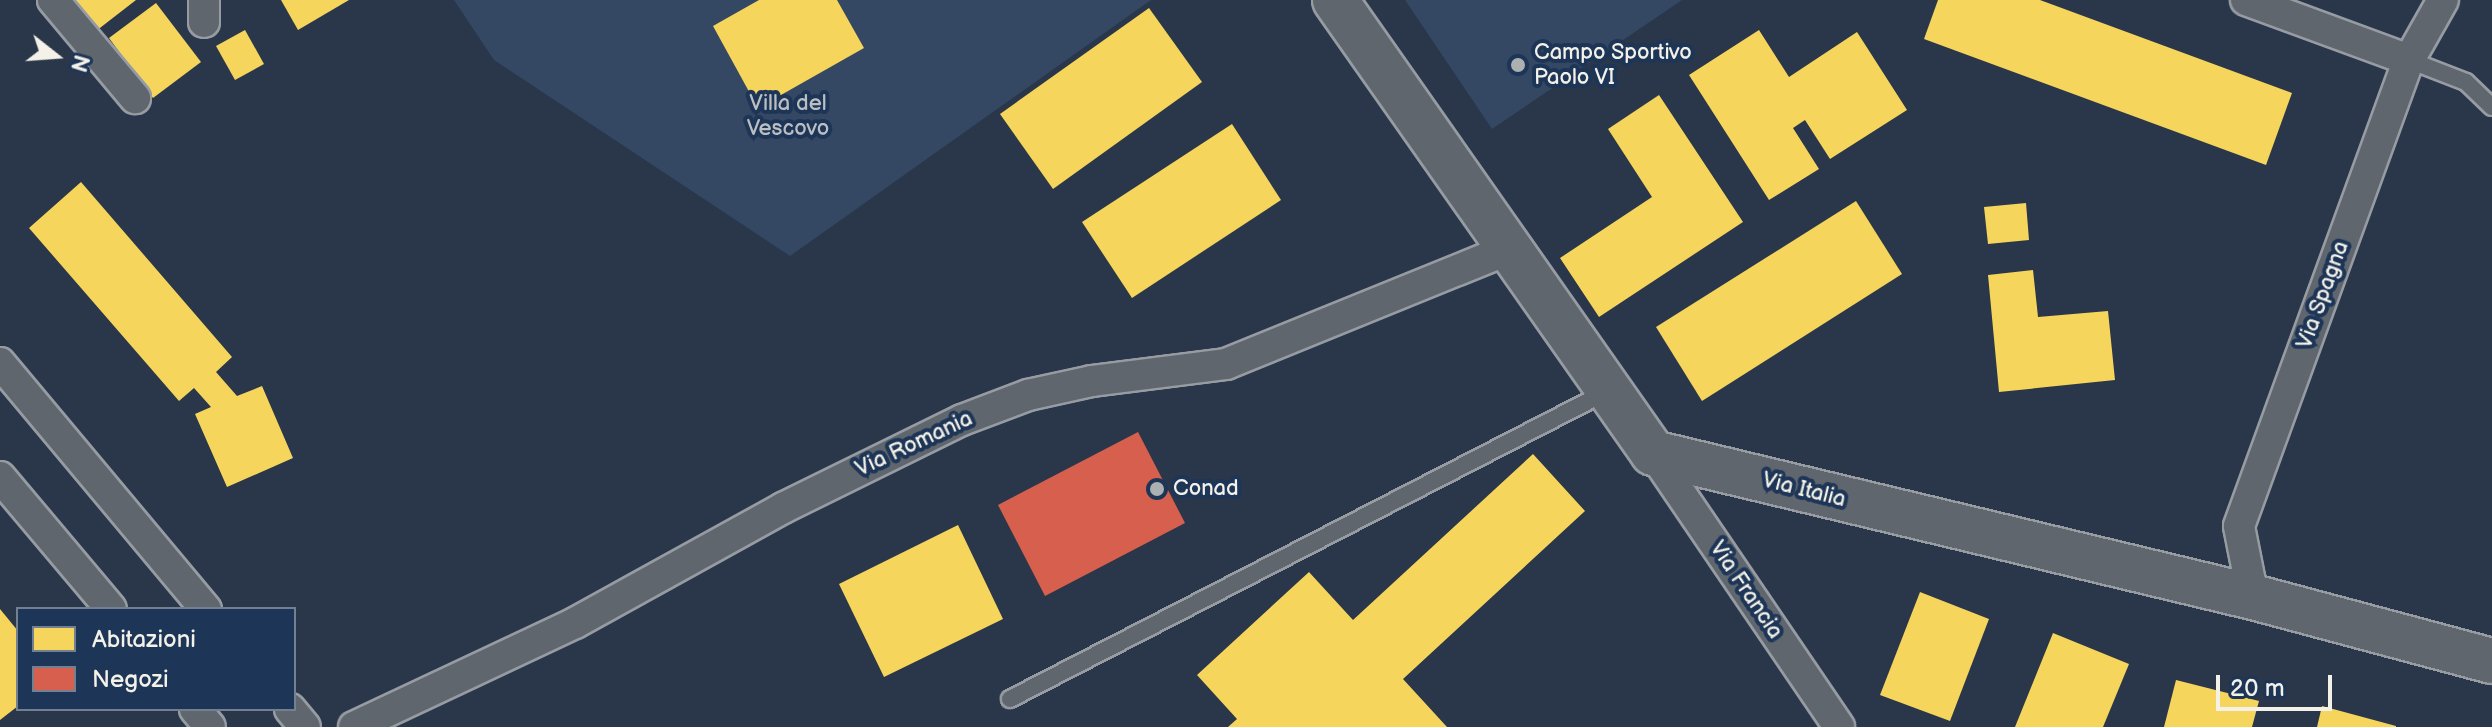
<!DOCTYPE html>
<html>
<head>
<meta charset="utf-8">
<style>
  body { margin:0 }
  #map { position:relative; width:2492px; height:727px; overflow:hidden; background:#2a374a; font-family:"Balsamiq Sans",sans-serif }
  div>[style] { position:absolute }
  .green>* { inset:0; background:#344763 }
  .homes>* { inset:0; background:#f6d55c }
  .shops>* { inset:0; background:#d6604d }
  .roads { filter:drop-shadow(2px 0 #979ca3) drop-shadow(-2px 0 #979ca3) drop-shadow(0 2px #979ca3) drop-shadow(0 -2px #979ca3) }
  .lane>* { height:16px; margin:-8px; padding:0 8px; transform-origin:8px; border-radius:8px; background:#60666e }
  .street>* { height:30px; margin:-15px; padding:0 15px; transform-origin:15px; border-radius:15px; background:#60666e }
  .secondary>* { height:44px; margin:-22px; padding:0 22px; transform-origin:22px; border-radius:22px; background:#60666e }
  .dots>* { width:22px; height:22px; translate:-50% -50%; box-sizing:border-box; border:4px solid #1d3557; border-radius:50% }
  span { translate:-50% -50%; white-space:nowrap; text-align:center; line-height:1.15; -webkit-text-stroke:8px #1d3557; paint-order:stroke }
  .poi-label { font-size:22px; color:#f4f1e8 }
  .left { translate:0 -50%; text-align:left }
  .park-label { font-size:22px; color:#bbbfc1 }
  .street-label { font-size:22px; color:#f4f1e8 }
  .legend { position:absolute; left:16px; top:607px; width:280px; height:104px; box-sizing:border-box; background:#1d3557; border:2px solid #738091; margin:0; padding:10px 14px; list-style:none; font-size:24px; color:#f4f1e8 }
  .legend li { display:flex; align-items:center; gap:16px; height:40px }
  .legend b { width:40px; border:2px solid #738091 }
  .north { position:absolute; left:16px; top:16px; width:80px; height:80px; -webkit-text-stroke:6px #1d3557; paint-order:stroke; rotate:107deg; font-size:22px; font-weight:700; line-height:32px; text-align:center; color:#f4f1e8 }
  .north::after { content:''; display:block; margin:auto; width:28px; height:36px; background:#f4f1e8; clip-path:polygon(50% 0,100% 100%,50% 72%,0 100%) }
  .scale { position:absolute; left:2216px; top:675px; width:116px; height:36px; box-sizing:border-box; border:4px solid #f4f1e8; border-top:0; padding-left:10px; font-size:24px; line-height:28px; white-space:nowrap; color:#f4f1e8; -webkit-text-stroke:6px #1d3557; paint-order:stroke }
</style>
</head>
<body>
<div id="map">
  <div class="green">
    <div style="clip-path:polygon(454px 0,1151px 0,790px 256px,494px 60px)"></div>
    <div style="clip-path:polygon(1405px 0,1682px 0,1492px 129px)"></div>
  </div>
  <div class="homes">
    <div style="clip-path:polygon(72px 0,136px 0,96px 31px)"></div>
    <div style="clip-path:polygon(281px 0,349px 0,298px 30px)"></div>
    <div style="clip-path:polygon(759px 0,837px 0,864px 48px,758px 108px,713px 26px)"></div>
    <div style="clip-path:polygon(1938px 0,2040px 0,2292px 93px,2266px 165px,1924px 39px)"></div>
    <div style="clip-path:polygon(156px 3px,201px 62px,153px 98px,109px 38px)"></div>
    <div style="clip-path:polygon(1149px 8px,1202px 82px,1053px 189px,1000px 114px)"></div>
    <div style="clip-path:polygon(245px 30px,264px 64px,235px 80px,216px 46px)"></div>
    <div style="clip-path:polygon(1759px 30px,1789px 77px,1857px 32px,1907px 110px,1830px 159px,1805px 120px,1793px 128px,1819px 169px,1769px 200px,1689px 75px)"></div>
    <div style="clip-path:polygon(1659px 95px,1743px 222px,1599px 317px,1560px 258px,1652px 197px,1608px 129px)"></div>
    <div style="clip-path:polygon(1232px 124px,1281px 200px,1132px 298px,1082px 222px)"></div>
    <div style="clip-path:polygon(81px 182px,232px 357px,216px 372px,237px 396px,262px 386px,293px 458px,227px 487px,195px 414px,211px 407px,194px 388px,179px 401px,29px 228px)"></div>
    <div style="clip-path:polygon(1856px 201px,1902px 274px,1702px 401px,1656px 327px)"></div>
    <div style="clip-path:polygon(2026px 203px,2029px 240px,1988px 244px,1984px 207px)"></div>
    <div style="clip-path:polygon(2033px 270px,2038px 317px,2108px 311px,2115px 380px,1999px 392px,1988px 275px)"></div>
    <div style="clip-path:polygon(1533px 454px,1585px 511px,1403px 679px,1447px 727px,1228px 727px,1237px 719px,1197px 675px,1309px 572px,1353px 620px)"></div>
    <div style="clip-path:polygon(958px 525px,1003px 619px,884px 677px,839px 584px)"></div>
    <div style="clip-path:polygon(1920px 592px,1989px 619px,1950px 721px,1880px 695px)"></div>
    <div style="clip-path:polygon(0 609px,18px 631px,18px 706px,0 720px)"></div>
    <div style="clip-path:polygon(2053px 633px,2129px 664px,2103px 727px,2015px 727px)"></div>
    <div style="clip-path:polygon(2176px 680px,2259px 701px,2252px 727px,2164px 727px)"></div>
    <div style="clip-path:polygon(2322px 706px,2396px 726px,2396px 727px,2317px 727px)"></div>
  </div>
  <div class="shops">
    <div style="clip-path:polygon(1138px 432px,1185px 523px,1045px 596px,998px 505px)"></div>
  </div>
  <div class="roads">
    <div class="lane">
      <div style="left:2409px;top:60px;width:61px;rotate:21.1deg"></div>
      <div style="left:2466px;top:82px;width:36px;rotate:44deg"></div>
      <div style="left:1010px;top:699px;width:670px;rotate:-27.25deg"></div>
    </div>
    <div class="street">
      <div style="left:53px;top:0;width:128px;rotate:50.1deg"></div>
      <div style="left:204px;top:0;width:22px;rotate:90deg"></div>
      <div style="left:2246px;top:0;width:174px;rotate:20.2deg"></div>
      <div style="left:0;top:363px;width:321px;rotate:50.1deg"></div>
      <div style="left:1653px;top:453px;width:331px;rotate:55.8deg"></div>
      <div style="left:0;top:477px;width:172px;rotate:49.9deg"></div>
      <div style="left:2253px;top:597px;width:72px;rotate:-101.2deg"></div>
      <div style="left:2239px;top:526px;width:496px;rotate:-70deg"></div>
      <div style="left:2409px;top:60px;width:69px;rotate:-60.5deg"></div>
      <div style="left:195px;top:709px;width:23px;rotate:50deg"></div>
      <div style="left:290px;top:709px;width:23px;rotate:50deg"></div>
      <div style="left:354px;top:727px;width:244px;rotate:-25.2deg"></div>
      <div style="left:575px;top:623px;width:238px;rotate:-28.9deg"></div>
      <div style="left:783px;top:508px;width:199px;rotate:-26.2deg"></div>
      <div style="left:962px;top:420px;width:71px;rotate:-20.7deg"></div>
      <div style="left:1028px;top:395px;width:66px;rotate:-12.3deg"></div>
      <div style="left:1092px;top:381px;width:135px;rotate:-7.2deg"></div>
      <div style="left:1226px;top:364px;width:303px;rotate:-22.1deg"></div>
    </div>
    <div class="secondary">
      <div style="left:1335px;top:0;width:553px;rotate:54.93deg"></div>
      <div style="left:1653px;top:453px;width:617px;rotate:13.5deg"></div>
      <div style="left:2253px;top:597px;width:247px;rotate:15deg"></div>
    </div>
  </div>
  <div class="dots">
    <div style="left:1518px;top:65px;background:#adb0b1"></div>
    <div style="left:1157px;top:489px;background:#adb0b1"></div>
  </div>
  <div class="poi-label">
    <span class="left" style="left:1534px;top:65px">Campo Sportivo<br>Paolo VI</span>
    <span class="left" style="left:1173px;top:489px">Conad</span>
  </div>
  <div class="park-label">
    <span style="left:788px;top:116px">Villa del<br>Vescovo</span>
  </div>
  <div class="street-label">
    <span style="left:2323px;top:295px;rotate:-70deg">Via Spagna</span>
    <span style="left:914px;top:444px;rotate:-25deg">Via Romania</span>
    <span style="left:1804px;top:490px;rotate:14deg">Via Italia</span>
    <span style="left:1746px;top:590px;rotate:56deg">Via Francia</span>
  </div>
  <ul class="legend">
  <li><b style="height:22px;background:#f6d55c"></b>Abitazioni</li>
  <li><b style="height:22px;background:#d6604d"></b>Negozi</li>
  </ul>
  <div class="north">N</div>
  <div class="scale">20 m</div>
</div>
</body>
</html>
